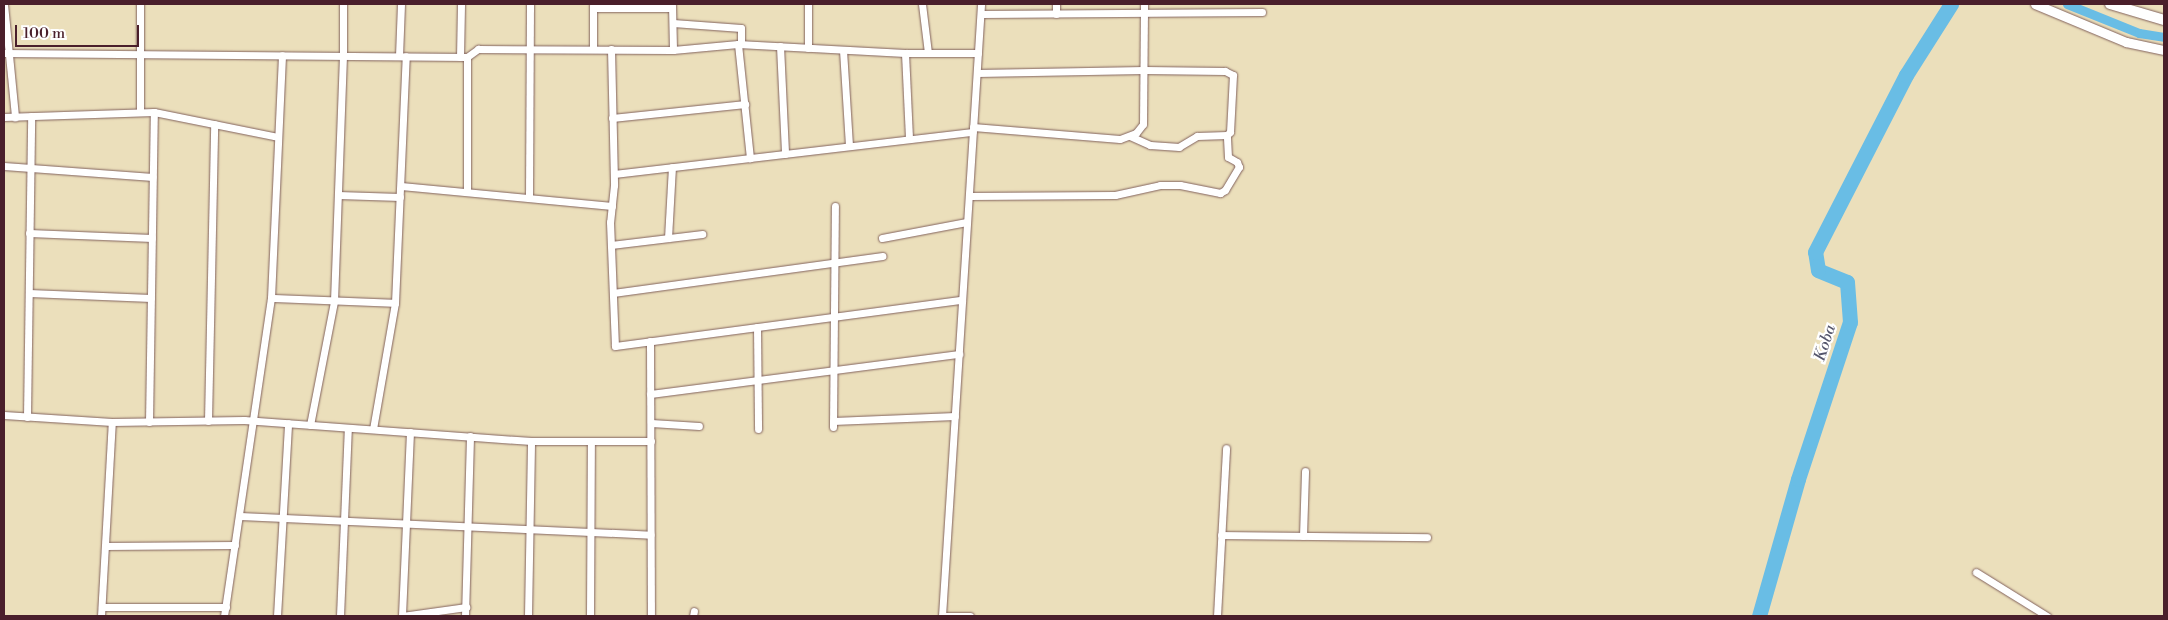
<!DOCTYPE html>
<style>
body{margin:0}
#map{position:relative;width:2168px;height:620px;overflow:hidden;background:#ebdfbb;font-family:"Libre Bodoni",serif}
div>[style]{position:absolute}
.canal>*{height:9px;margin:-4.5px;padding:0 4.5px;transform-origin:4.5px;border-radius:4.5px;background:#69bde5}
.river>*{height:15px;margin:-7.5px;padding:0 7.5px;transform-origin:7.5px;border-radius:7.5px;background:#69bde5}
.roads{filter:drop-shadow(0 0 1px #82625d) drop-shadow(0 0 1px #82625d)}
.minor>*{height:7px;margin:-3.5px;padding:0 3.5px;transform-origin:3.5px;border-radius:3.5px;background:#fff}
.tertiary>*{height:9px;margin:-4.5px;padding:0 4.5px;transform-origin:4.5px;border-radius:4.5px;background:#fff}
.secondary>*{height:10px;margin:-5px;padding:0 5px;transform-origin:5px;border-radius:5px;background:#fff}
span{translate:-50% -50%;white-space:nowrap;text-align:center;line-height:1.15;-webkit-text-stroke:4.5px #fff;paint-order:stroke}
.water-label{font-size:16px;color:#55566c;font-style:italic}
.frame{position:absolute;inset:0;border:5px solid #4a1f2b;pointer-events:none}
.scale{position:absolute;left:15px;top:25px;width:124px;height:22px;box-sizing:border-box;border:2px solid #4a1f2b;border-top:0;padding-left:6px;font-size:15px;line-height:18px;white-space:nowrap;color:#4a1f2b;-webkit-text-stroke:4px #fff;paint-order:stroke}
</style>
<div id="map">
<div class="canal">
<div style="left:2067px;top:4px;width:78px;rotate:21.9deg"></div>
<div style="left:2139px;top:33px;width:25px;rotate:9deg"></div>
</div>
<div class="river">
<div style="left:1759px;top:616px;width:142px;rotate:-74.1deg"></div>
<div style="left:1798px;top:479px;width:165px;rotate:-71.7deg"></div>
<div style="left:1850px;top:322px;width:40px;rotate:-94.3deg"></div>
<div style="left:1847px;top:282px;width:31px;rotate:-158deg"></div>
<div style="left:1818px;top:270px;width:18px;rotate:-99deg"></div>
<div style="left:1815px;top:252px;width:199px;rotate:-62.8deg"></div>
<div style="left:1906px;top:75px;width:84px;rotate:-57.6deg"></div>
</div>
<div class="roads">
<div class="minor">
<div style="left:4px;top:4px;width:114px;rotate:84.4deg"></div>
<div style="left:140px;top:4px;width:108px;rotate:90deg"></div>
<div style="left:808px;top:4px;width:44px;rotate:90deg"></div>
<div style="left:922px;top:4px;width:49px;rotate:83deg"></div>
<div style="left:672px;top:5px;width:45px;rotate:88.7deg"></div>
<div style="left:593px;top:8px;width:79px"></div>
<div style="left:981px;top:14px;width:281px;rotate:-0.4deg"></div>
<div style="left:1056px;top:14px;width:10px;rotate:-90deg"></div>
<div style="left:673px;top:23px;width:68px;rotate:4.2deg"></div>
<div style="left:741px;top:28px;width:16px;rotate:90deg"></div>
<div style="left:738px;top:44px;width:115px;rotate:84deg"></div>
<div style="left:780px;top:46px;width:108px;rotate:87.3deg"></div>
<div style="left:593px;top:49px;width:44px;rotate:-90deg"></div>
<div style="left:611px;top:49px;width:136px;rotate:88.7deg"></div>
<div style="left:614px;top:185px;width:37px;rotate:96deg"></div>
<div style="left:610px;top:222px;width:124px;rotate:87.7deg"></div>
<div style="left:615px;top:346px;width:350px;rotate:-7.6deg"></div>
<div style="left:843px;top:50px;width:96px;rotate:86.4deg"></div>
<div style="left:4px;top:53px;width:463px;rotate:0.5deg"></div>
<div style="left:467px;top:57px;width:14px;rotate:-36deg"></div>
<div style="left:478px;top:49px;width:195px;rotate:0.3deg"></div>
<div style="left:673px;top:50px;width:65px;rotate:-5.3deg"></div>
<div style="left:738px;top:44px;width:167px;rotate:3.1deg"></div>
<div style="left:905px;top:53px;width:73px"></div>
<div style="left:905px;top:53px;width:86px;rotate:87.3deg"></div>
<div style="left:399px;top:56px;width:52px;rotate:-87.8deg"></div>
<div style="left:460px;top:57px;width:53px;rotate:-88.9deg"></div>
<div style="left:467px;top:57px;width:135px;rotate:90deg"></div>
<div style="left:977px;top:73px;width:167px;rotate:-1deg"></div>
<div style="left:1144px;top:70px;width:81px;rotate:0.7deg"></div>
<div style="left:1225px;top:71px;width:9px;rotate:27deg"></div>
<div style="left:1233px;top:75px;width:57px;rotate:93deg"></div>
<div style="left:1230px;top:132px;width:4px;rotate:135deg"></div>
<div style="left:1227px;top:135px;width:30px;rotate:178deg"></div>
<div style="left:1197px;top:136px;width:21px;rotate:149deg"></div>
<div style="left:1179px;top:147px;width:29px;rotate:-176deg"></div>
<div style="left:1150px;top:145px;width:22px;rotate:-156deg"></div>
<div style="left:4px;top:117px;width:150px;rotate:-1.9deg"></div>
<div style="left:154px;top:112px;width:126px;rotate:11.4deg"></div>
<div style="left:612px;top:118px;width:134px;rotate:-6deg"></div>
<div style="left:973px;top:127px;width:147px;rotate:4.7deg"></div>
<div style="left:1120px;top:139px;width:17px;rotate:-21deg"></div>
<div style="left:1136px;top:133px;width:11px;rotate:-52deg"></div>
<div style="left:1143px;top:124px;width:120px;rotate:-89.5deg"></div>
<div style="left:4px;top:166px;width:149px;rotate:4.2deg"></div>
<div style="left:614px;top:174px;width:361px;rotate:-6.7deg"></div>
<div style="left:401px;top:186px;width:212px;rotate:5.4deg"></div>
<div style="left:338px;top:195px;width:62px;rotate:1.8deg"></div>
<div style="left:969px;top:196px;width:146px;rotate:-0.4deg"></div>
<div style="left:1115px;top:195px;width:46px;rotate:-12.5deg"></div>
<div style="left:1160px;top:185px;width:20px"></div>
<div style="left:1180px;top:185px;width:41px;rotate:11.3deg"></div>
<div style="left:1220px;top:193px;width:6px;rotate:-31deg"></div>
<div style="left:1225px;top:190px;width:27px;rotate:-59deg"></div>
<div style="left:1239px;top:167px;width:5px;rotate:-112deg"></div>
<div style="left:1237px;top:162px;width:10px;rotate:-151deg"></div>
<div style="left:1228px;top:157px;width:22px;rotate:-93deg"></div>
<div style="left:529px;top:198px;width:194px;rotate:-89.7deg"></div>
<div style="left:29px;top:233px;width:123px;rotate:2.3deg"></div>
<div style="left:668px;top:238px;width:71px;rotate:-86.8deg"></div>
<div style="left:882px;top:238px;width:86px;rotate:-10.7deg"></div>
<div style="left:611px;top:245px;width:92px;rotate:-6.9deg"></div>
<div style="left:29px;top:293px;width:122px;rotate:2.3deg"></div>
<div style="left:613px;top:293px;width:272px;rotate:-7.8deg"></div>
<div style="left:271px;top:298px;width:124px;rotate:2.3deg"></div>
<div style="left:757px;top:327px;width:102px;rotate:89.4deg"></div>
<div style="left:650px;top:341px;width:275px;rotate:89.8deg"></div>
<div style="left:650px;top:394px;width:312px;rotate:-7.4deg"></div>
<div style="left:4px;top:415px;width:108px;rotate:3.7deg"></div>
<div style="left:112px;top:422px;width:132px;rotate:-0.9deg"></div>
<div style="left:244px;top:420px;width:288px;rotate:4.2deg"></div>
<div style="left:531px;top:441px;width:120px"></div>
<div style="left:27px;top:417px;width:301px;rotate:-89.2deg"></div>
<div style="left:208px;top:421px;width:297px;rotate:-88.8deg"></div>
<div style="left:833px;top:421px;width:122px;rotate:-2.3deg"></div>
<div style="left:149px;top:422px;width:310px;rotate:-89.1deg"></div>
<div style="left:651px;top:423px;width:48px;rotate:3.6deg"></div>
<div style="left:310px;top:425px;width:126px;rotate:-79deg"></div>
<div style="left:334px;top:301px;width:245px;rotate:-87.9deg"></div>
<div style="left:343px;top:56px;width:52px;rotate:-90deg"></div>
<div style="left:833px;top:427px;width:221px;rotate:-89.5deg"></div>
<div style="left:373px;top:429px;width:128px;rotate:-80.1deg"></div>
<div style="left:395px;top:303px;width:247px;rotate:-87.5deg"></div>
<div style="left:410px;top:432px;width:184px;rotate:92.5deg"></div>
<div style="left:402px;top:616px;width:65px;rotate:-8deg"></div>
<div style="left:240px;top:516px;width:411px;rotate:2.6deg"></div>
<div style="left:1221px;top:535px;width:206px;rotate:0.6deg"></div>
<div style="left:1303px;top:536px;width:65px;rotate:-88.2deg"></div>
<div style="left:105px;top:546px;width:130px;rotate:-0.4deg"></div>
<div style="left:1976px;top:572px;width:84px;rotate:31.8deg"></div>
<div style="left:102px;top:607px;width:124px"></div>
<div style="left:101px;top:616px;width:194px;rotate:-86.8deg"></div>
<div style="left:224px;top:616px;width:321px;rotate:-81.6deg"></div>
<div style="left:271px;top:298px;width:243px;rotate:-87.4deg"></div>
<div style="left:277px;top:616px;width:193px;rotate:-86.7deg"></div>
<div style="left:340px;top:616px;width:188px;rotate:-87.6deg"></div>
<div style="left:465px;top:616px;width:180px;rotate:-88.4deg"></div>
<div style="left:528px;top:616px;width:175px;rotate:-89deg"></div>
<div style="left:590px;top:616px;width:175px;rotate:-89.7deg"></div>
<div style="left:693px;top:616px;width:5px;rotate:-79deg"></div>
<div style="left:942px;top:616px;width:613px;rotate:-86.35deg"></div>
<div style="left:942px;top:616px;width:28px"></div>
<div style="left:1217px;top:616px;width:168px;rotate:-86.9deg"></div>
</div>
<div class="tertiary">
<div style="left:2035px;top:4px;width:99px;rotate:22.7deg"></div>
<div style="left:2126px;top:42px;width:39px;rotate:12deg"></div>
</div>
<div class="secondary">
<div style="left:2110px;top:4px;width:56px;rotate:16.5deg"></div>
</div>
</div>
<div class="water-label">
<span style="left:1825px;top:343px;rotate:-72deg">Koba</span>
</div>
<div class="frame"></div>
<div class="scale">100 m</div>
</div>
